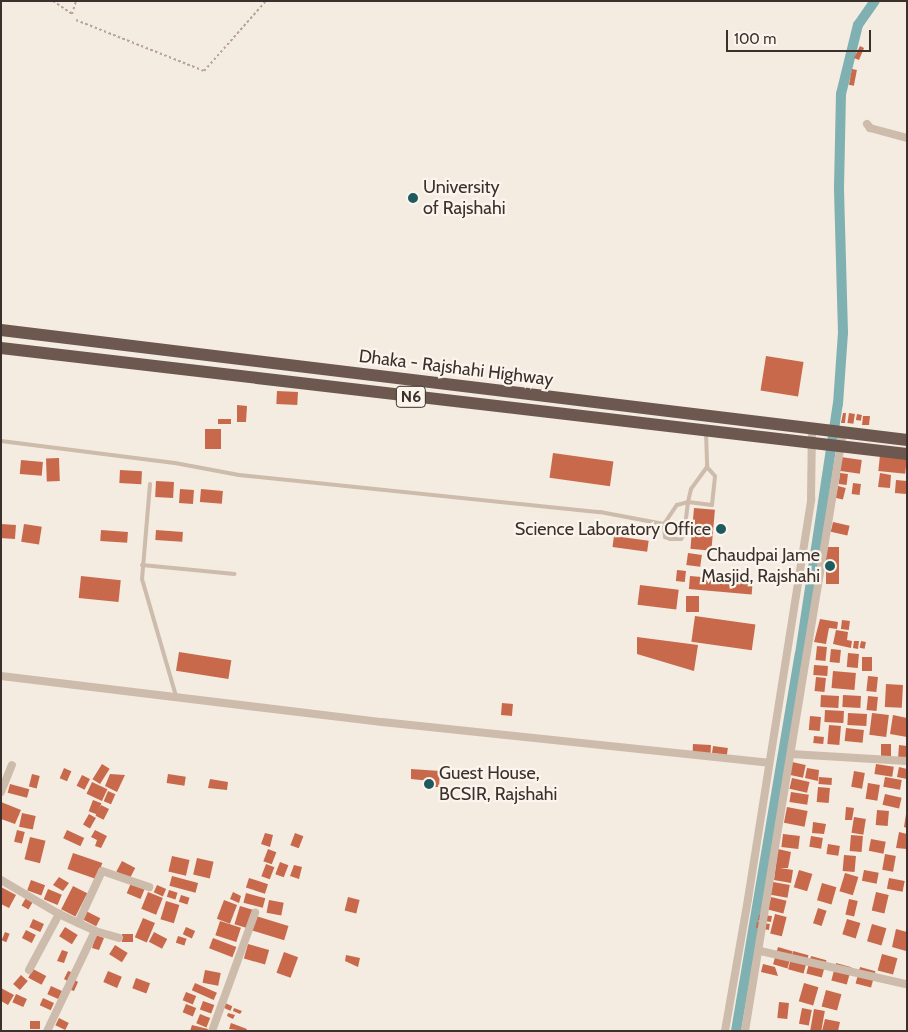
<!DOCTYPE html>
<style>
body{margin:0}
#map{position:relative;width:908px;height:1032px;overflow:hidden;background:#f4ebe1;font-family:Cabin,sans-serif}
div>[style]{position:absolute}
.canal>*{height:10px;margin:-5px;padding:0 5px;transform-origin:5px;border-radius:5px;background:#7fb0b2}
.building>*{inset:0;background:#c8694b;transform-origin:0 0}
.path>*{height:2px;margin-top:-1px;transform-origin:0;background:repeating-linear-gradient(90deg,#b9a596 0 2.5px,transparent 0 5px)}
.service>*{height:4px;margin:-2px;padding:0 2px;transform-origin:2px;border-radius:2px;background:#cdbbac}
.minor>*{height:8px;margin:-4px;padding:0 4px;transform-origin:4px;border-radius:4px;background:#cdbbac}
.trunk>*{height:12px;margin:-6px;padding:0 6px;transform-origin:6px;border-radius:6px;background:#6c584f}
.dots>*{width:14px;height:14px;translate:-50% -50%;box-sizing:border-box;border:2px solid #fbf5ee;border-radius:50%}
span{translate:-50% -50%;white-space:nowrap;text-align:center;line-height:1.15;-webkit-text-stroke:4.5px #fbf5ee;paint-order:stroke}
.shield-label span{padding:1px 4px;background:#fbf5ee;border:1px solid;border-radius:4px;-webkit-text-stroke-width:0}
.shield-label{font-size:16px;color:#3b302b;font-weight:700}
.poi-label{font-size:18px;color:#3b302b}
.left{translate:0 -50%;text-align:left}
.right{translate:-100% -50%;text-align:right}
.street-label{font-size:18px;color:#3b302b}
.frame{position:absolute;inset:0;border:2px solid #3b302b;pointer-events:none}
.scale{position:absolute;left:726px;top:30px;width:145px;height:22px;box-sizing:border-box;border:2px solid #3b302b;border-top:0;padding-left:6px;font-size:15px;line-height:18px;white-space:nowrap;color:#3b302b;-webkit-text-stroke:4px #fbf5ee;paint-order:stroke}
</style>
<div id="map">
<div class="canal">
<div style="left:736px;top:1031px;width:382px;rotate:-80.4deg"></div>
<div style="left:800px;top:654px;width:253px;rotate:-81.4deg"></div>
<div style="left:838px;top:404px;width:71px;rotate:-86deg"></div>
<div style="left:843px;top:333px;width:145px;rotate:-91.6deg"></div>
<div style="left:839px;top:188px;width:94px;rotate:-88.8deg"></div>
<div style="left:841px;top:94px;width:71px;rotate:-76.2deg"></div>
<div style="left:858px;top:25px;width:29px;rotate:-55deg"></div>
</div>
<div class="building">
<div style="clip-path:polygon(860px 46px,864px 48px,859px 60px,854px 58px)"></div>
<div style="left:852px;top:69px;width:5px;height:16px;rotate:11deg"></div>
<div style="left:766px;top:356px;width:38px;height:35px;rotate:9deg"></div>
<div style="left:277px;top:391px;width:21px;height:13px;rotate:3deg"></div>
<div style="clip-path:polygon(237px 405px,247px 406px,246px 422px,237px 422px)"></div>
<div style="clip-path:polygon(843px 413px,846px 413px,845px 423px,841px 423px)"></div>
<div style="left:849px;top:413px;width:6px;height:10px;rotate:9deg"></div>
<div style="left:857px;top:414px;width:5px;height:6px;rotate:11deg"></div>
<div style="clip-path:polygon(863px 416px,870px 416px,869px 425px,862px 425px)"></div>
<div style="left:218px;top:419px;width:13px;height:5px"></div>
<div style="left:205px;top:429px;width:16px;height:20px"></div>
<div style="left:553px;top:453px;width:61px;height:25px;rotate:8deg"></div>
<div style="left:880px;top:455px;width:27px;height:16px;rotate:6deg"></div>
<div style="left:841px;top:457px;width:21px;height:14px;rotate:8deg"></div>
<div style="left:59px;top:458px;width:23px;height:13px;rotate:88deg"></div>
<div style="left:21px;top:460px;width:22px;height:14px;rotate:5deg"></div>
<div style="left:120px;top:470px;width:22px;height:13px;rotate:3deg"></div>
<div style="left:840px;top:473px;width:8px;height:11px;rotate:7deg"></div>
<div style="clip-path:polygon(880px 473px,891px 475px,890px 488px,878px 487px)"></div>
<div style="left:896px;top:480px;width:11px;height:13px;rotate:5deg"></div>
<div style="left:156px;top:481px;width:18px;height:16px;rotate:3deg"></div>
<div style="left:853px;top:483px;width:8px;height:11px;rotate:7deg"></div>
<div style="left:838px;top:486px;width:8px;height:12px;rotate:14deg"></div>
<div style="left:180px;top:489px;width:14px;height:14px;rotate:4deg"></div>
<div style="left:201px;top:489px;width:22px;height:13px;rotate:5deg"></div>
<div style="left:694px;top:508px;width:21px;height:41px;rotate:5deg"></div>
<div style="left:833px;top:522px;width:17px;height:10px;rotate:13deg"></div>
<div style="left:1px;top:524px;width:15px;height:14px;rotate:4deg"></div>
<div style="left:24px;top:524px;width:18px;height:18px;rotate:9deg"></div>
<div style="clip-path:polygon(717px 526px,726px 526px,725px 534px,716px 533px)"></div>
<div style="left:101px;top:530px;width:27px;height:11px;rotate:4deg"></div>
<div style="left:156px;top:530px;width:27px;height:10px;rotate:4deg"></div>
<div style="left:614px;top:536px;width:35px;height:11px;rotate:8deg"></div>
<div style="left:826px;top:547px;width:13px;height:37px"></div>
<div style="left:688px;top:553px;width:14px;height:12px;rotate:8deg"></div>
<div style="left:677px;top:570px;width:9px;height:11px;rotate:6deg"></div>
<div style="left:81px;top:576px;width:40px;height:22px;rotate:6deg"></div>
<div style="left:690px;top:576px;width:63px;height:13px;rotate:5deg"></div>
<div style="left:640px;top:585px;width:39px;height:20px;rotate:7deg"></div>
<div style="left:686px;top:596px;width:13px;height:16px"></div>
<div style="left:695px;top:616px;width:61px;height:26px;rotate:8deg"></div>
<div style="clip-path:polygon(820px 619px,838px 622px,837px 629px,829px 628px,826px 644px,814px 642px)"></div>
<div style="left:842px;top:620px;width:8px;height:9px;rotate:7deg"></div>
<div style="clip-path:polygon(836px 630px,848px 632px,847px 640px,852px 641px,851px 648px,833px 644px)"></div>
<div style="clip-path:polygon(637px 637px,698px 645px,694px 671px,637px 654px)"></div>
<div style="clip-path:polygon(854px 641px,859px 641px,858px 649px,853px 648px)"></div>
<div style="left:861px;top:641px;width:5px;height:7px;rotate:11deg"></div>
<div style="left:817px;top:646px;width:10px;height:14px;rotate:6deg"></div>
<div style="left:831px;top:649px;width:10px;height:13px;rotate:6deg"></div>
<div style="left:179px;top:652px;width:53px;height:19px;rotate:9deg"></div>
<div style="left:848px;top:653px;width:11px;height:14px;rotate:5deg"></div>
<div style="left:862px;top:657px;width:10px;height:14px"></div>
<div style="left:814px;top:665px;width:14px;height:10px;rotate:4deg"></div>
<div style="left:833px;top:671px;width:23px;height:17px;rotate:5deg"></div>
<div style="left:868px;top:676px;width:10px;height:15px;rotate:6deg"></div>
<div style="left:816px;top:677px;width:10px;height:14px;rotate:6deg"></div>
<div style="left:886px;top:684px;width:17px;height:23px;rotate:3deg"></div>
<div style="left:821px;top:695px;width:18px;height:12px;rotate:3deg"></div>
<div style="left:843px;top:695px;width:18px;height:12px;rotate:3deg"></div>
<div style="left:868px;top:696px;width:10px;height:14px;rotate:6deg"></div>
<div style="left:502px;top:703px;width:11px;height:12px;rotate:5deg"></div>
<div style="left:825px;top:710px;width:19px;height:12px;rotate:3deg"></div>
<div style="left:848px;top:713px;width:19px;height:12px;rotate:3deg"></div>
<div style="left:872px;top:713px;width:17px;height:22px;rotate:7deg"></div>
<div style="clip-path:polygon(893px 715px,907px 718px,907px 737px,890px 734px)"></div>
<div style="left:810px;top:716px;width:11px;height:14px;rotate:5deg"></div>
<div style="left:829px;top:725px;width:12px;height:19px;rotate:5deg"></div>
<div style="left:846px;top:728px;width:18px;height:13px;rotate:6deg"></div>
<div style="left:814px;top:736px;width:10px;height:7px;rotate:6deg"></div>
<div style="left:693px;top:744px;width:18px;height:9px;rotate:3deg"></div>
<div style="left:881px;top:744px;width:10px;height:14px"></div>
<div style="clip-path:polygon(899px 745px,907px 746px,907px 760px,898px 759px)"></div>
<div style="left:713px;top:746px;width:15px;height:7px;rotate:8deg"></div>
<div style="left:792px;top:762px;width:14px;height:13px;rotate:12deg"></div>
<div style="left:102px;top:764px;width:9px;height:18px;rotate:32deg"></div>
<div style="left:876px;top:764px;width:18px;height:10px;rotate:9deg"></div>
<div style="clip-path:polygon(899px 767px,907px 769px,907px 779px,897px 777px)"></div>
<div style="left:64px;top:768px;width:8px;height:11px;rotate:23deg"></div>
<div style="clip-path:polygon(807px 768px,819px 770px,818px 781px,805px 778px)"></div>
<div style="clip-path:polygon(411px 769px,440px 771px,439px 787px,431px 787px,431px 781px,411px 779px)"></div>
<div style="left:854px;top:771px;width:11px;height:16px;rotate:10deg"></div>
<div style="left:32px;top:774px;width:8px;height:13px;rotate:14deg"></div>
<div style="clip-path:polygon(110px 774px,125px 775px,117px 792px,105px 786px)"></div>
<div style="left:168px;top:774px;width:18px;height:9px;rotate:9deg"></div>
<div style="left:82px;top:775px;width:9px;height:12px;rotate:27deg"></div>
<div style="left:819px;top:777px;width:13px;height:7px;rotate:4deg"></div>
<div style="left:885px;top:777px;width:17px;height:10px;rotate:10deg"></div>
<div style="left:792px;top:778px;width:18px;height:11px;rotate:13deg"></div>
<div style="clip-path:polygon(210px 779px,228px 782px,227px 790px,208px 788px)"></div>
<div style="left:92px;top:782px;width:17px;height:13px;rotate:25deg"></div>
<div style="left:868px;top:783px;width:12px;height:16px;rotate:9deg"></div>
<div style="left:10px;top:784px;width:20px;height:9px;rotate:15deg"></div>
<div style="left:818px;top:787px;width:12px;height:15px;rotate:5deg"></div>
<div style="left:108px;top:791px;width:8px;height:11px;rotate:23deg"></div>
<div style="left:791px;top:792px;width:18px;height:10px;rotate:9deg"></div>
<div style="left:885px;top:794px;width:17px;height:11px;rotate:13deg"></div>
<div style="left:93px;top:800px;width:9px;height:12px;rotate:21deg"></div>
<div style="clip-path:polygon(1px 802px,21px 810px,15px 824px,1px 819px)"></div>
<div style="left:101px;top:805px;width:9px;height:12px;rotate:27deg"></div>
<div style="left:787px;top:807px;width:21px;height:16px;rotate:11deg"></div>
<div style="clip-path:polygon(846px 807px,854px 808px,852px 820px,845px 820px)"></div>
<div style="left:877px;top:810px;width:12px;height:15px;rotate:5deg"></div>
<div style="left:22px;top:813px;width:14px;height:14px;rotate:12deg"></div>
<div style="left:89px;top:814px;width:8px;height:12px;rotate:30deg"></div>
<div style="clip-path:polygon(906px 814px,907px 815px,907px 828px,904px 827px)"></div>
<div style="left:854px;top:817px;width:12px;height:16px;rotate:9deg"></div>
<div style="clip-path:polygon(813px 822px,826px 824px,824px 834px,812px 833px)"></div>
<div style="left:17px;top:830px;width:8px;height:12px;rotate:14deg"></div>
<div style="left:67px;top:830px;width:19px;height:9px;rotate:25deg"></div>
<div style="clip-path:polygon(95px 830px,107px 836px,101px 848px,95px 846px,97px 840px,91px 837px)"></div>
<div style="clip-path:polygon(899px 832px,907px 834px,907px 849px,896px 848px)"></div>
<div style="clip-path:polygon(265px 833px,273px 835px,270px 847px,261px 844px)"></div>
<div style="left:295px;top:833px;width:9px;height:13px;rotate:21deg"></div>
<div style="left:783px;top:834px;width:17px;height:13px;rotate:7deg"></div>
<div style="left:851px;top:835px;width:12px;height:16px;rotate:5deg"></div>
<div style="left:811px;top:836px;width:12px;height:11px;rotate:9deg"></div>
<div style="left:30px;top:837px;width:16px;height:23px;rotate:14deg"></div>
<div style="left:871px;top:839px;width:15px;height:12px;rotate:11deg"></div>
<div style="left:828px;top:844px;width:12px;height:10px;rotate:9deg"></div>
<div style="left:268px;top:849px;width:9px;height:13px;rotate:21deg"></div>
<div style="clip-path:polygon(778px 849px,791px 852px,788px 868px,780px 868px,793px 870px,791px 883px,774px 880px)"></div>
<div style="left:73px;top:853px;width:31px;height:17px;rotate:19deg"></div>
<div style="left:885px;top:854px;width:11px;height:16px;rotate:10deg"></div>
<div style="left:844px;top:855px;width:12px;height:16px;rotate:5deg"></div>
<div style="left:172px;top:856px;width:18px;height:16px;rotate:13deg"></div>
<div style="left:197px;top:858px;width:17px;height:17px;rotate:13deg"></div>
<div style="left:122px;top:861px;width:15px;height:12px;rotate:28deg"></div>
<div style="left:280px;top:862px;width:9px;height:13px;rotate:21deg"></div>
<div style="left:266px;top:864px;width:9px;height:13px;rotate:21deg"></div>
<div style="clip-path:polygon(294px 865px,302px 867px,299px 879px,290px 876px)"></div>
<div style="left:799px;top:870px;width:14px;height:18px;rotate:17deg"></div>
<div style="left:864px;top:870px;width:15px;height:11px;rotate:11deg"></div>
<div style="left:845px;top:873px;width:14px;height:19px;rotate:17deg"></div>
<div style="left:172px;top:876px;width:27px;height:10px;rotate:15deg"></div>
<div style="clip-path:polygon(59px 877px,69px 883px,63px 891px,53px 885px)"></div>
<div style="left:249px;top:878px;width:20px;height:10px;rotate:18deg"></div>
<div style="left:889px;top:878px;width:16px;height:11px;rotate:11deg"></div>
<div style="left:31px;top:880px;width:15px;height:11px;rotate:20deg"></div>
<div style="left:773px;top:882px;width:17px;height:13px;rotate:10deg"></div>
<div style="left:131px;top:883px;width:15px;height:11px;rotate:23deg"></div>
<div style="left:822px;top:883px;width:15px;height:18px;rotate:16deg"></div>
<div style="left:157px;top:885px;width:10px;height:8px;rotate:24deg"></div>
<div style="left:73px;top:886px;width:16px;height:26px;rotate:27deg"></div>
<div style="clip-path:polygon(1px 887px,16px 895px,9px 908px,1px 904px)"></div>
<div style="left:48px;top:889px;width:15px;height:11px;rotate:23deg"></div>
<div style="left:169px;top:890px;width:9px;height:7px;rotate:18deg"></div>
<div style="left:148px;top:892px;width:16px;height:18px;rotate:22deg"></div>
<div style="clip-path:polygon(233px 892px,241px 896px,239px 903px,230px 899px)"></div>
<div style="left:876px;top:892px;width:13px;height:19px;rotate:13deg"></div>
<div style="left:246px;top:893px;width:20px;height:10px;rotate:15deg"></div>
<div style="left:181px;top:895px;width:9px;height:7px;rotate:18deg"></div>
<div style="left:27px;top:896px;width:8px;height:11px;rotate:30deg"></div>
<div style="left:348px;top:897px;width:12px;height:14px;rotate:14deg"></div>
<div style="left:771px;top:897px;width:16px;height:13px;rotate:14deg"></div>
<div style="left:849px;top:899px;width:9px;height:16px;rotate:13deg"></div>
<div style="left:224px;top:900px;width:14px;height:20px;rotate:21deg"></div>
<div style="left:269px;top:900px;width:15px;height:13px;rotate:11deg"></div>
<div style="left:166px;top:901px;width:14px;height:19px;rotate:17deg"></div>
<div style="left:240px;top:906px;width:14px;height:19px;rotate:17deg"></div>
<div style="left:818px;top:908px;width:9px;height:16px;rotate:18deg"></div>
<div style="left:86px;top:911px;width:16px;height:9px;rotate:27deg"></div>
<div style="left:775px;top:914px;width:12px;height:20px;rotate:14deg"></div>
<div style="clip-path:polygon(759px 915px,772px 916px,771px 922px,758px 920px)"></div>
<div style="left:256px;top:916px;width:34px;height:15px;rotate:17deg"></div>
<div style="left:143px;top:918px;width:13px;height:21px;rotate:23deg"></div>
<div style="left:33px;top:919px;width:12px;height:9px;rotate:24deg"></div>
<div style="left:847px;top:919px;width:14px;height:16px;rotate:17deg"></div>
<div style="left:220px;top:921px;width:22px;height:15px;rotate:18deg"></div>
<div style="left:757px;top:922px;width:13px;height:6px;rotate:9deg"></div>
<div style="left:872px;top:924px;width:15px;height:18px;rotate:16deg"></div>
<div style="left:65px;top:927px;width:15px;height:11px;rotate:32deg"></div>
<div style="left:186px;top:927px;width:10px;height:8px;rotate:24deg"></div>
<div style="clip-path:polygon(896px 929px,907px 932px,906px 951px,892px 947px)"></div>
<div style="left:26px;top:930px;width:11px;height:9px;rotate:27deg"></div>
<div style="left:5px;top:932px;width:5px;height:9px;rotate:22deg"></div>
<div style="left:154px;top:932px;width:15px;height:11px;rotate:28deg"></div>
<div style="left:122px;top:934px;width:11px;height:8px"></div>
<div style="clip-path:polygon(96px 935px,104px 938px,99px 950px,92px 948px)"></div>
<div style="left:178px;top:936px;width:9px;height:7px;rotate:18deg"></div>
<div style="left:213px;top:938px;width:25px;height:11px;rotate:21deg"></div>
<div style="left:248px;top:944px;width:22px;height:15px;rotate:16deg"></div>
<div style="left:115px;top:945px;width:15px;height:11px;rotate:32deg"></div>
<div style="left:778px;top:947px;width:15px;height:18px;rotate:16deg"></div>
<div style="clip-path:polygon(62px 950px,68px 952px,64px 963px,57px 961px)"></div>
<div style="left:793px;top:951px;width:16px;height:19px;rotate:15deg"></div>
<div style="left:284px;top:952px;width:15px;height:22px;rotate:20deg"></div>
<div style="left:882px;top:954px;width:16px;height:17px;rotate:15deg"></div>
<div style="clip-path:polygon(346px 955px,360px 958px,358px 967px,345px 961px)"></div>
<div style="left:811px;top:956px;width:16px;height:18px;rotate:15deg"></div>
<div style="left:836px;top:963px;width:16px;height:18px;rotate:15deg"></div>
<div style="clip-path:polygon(763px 964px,775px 967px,778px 976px,761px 972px)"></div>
<div style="left:860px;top:967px;width:16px;height:17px;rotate:15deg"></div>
<div style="left:33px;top:969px;width:15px;height:10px;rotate:28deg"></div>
<div style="left:205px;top:970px;width:16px;height:13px;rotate:11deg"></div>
<div style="clip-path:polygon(68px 971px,74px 973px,69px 982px,64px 979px)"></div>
<div style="left:108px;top:971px;width:15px;height:12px;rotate:23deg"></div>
<div style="left:21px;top:975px;width:9px;height:12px;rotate:41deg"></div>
<div style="left:136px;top:978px;width:15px;height:11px;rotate:20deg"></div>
<div style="clip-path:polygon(75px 980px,78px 982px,74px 991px,71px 990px)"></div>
<div style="left:195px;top:983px;width:24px;height:8px;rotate:24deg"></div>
<div style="left:804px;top:983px;width:15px;height:19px;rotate:16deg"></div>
<div style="left:51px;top:986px;width:12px;height:9px;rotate:24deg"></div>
<div style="clip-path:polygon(1px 988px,14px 995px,8px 1005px,1px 1001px)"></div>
<div style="left:826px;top:990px;width:16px;height:17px;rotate:15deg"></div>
<div style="left:186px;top:992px;width:11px;height:9px;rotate:22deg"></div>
<div style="left:16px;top:994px;width:12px;height:9px;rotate:24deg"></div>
<div style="left:43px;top:998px;width:12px;height:8px;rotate:24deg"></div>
<div style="left:203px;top:1001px;width:12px;height:9px;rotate:20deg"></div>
<div style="left:779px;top:1002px;width:10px;height:16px;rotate:6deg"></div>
<div style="left:225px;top:1003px;width:8px;height:5px;rotate:23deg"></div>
<div style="left:186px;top:1004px;width:11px;height:9px;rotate:22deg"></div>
<div style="clip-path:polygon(234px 1008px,242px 1011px,240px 1014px,233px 1011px)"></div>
<div style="left:802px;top:1008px;width:10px;height:16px;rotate:11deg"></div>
<div style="left:814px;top:1009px;width:11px;height:22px;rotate:10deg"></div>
<div style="clip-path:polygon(228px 1013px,235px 1015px,233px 1019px,227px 1016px)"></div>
<div style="left:200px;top:1014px;width:11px;height:10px;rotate:22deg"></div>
<div style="left:59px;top:1018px;width:11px;height:8px;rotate:27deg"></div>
<div style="clip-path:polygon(825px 1019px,840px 1022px,838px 1031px,822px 1031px)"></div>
<div style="left:30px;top:1021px;width:10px;height:8px"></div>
<div style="clip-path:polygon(231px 1023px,247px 1029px,246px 1031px,229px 1029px)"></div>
<div style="clip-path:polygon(192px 1025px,208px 1029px,207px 1031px,190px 1031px)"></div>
</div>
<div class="path">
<div style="left:53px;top:1px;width:23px;rotate:34deg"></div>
<div style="left:72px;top:14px;width:14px;rotate:-73deg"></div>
<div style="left:76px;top:20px;width:138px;rotate:21.7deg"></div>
<div style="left:204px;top:71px;width:94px;rotate:-48.5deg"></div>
</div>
<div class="service">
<div style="left:706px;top:433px;width:34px;rotate:88deg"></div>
<div style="left:707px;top:467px;width:27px;rotate:126deg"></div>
<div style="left:691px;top:489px;width:13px;rotate:103deg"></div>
<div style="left:688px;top:502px;width:33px;rotate:97deg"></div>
<div style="left:684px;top:535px;width:5px;rotate:127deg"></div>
<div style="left:681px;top:539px;width:11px;rotate:180deg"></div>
<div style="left:670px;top:539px;width:5px;rotate:-158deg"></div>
<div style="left:665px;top:537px;width:13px;rotate:-94deg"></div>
<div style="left:664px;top:524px;width:23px;rotate:-56deg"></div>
<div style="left:677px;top:505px;width:11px;rotate:-15deg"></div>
<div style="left:688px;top:502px;width:24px;rotate:7deg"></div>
<div style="left:712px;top:505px;width:29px;rotate:-84deg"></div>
<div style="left:715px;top:476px;width:12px;rotate:-132deg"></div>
<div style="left:1px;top:441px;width:175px;rotate:7.2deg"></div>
<div style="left:175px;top:463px;width:65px;rotate:10.6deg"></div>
<div style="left:239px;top:475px;width:363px;rotate:5.9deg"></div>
<div style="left:600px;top:512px;width:65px;rotate:10.6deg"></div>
<div style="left:150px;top:484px;width:95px;rotate:94.8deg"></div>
<div style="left:142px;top:579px;width:122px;rotate:73.8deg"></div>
<div style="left:142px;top:565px;width:93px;rotate:5.5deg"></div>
</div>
<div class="minor">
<div style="left:867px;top:124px;width:5px;rotate:53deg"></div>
<div style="left:870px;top:128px;width:38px;rotate:15deg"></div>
<div style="left:1px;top:676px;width:384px;rotate:6.9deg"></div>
<div style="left:382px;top:722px;width:389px;rotate:6deg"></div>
<div style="left:791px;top:754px;width:116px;rotate:3.5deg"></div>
<div style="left:1px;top:792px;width:29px;rotate:-68deg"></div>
<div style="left:1px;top:880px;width:67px;rotate:30.4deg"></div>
<div style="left:78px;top:923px;width:57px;rotate:-65.2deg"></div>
<div style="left:102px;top:871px;width:50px;rotate:18.8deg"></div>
<div style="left:95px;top:931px;width:25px;rotate:16deg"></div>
<div style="left:760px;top:951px;width:149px;rotate:12.8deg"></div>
<div style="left:29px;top:970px;width:64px;rotate:-61.8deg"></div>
<div style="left:59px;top:914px;width:40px;rotate:25deg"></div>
<div style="left:95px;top:931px;width:111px;rotate:115.6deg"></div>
<div style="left:212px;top:1031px;width:126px;rotate:-70deg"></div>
<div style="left:725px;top:1031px;width:134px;rotate:-80.1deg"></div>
<div style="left:748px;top:899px;width:405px;rotate:-81deg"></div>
<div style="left:811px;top:499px;width:71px;rotate:-89.2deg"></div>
<div style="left:745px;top:1031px;width:607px;rotate:-80.71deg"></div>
</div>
<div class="trunk">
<div style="left:1px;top:330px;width:913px;rotate:6.92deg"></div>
<div style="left:1px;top:348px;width:912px;rotate:6.67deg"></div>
</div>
<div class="dots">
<div style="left:413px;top:198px;background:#1f5a5e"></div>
<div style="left:721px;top:529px;background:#1f5a5e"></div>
<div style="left:830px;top:566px;background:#1f5a5e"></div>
<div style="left:429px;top:784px;background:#1f5a5e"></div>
</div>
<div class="shield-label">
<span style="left:411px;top:397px">N6</span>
</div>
<div class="poi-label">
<span class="left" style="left:423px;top:198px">University<br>of Rajshahi</span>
<span class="right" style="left:711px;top:529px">Science Laboratory Office</span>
<span class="right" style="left:820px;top:566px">Chaudpai Jame<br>Masjid, Rajshahi</span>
<span class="left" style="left:439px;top:784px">Guest House,<br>BCSIR, Rajshahi</span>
</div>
<div class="street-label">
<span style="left:456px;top:368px;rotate:7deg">Dhaka - Rajshahi Highway</span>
</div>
<div class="frame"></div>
<div class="scale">100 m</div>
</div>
